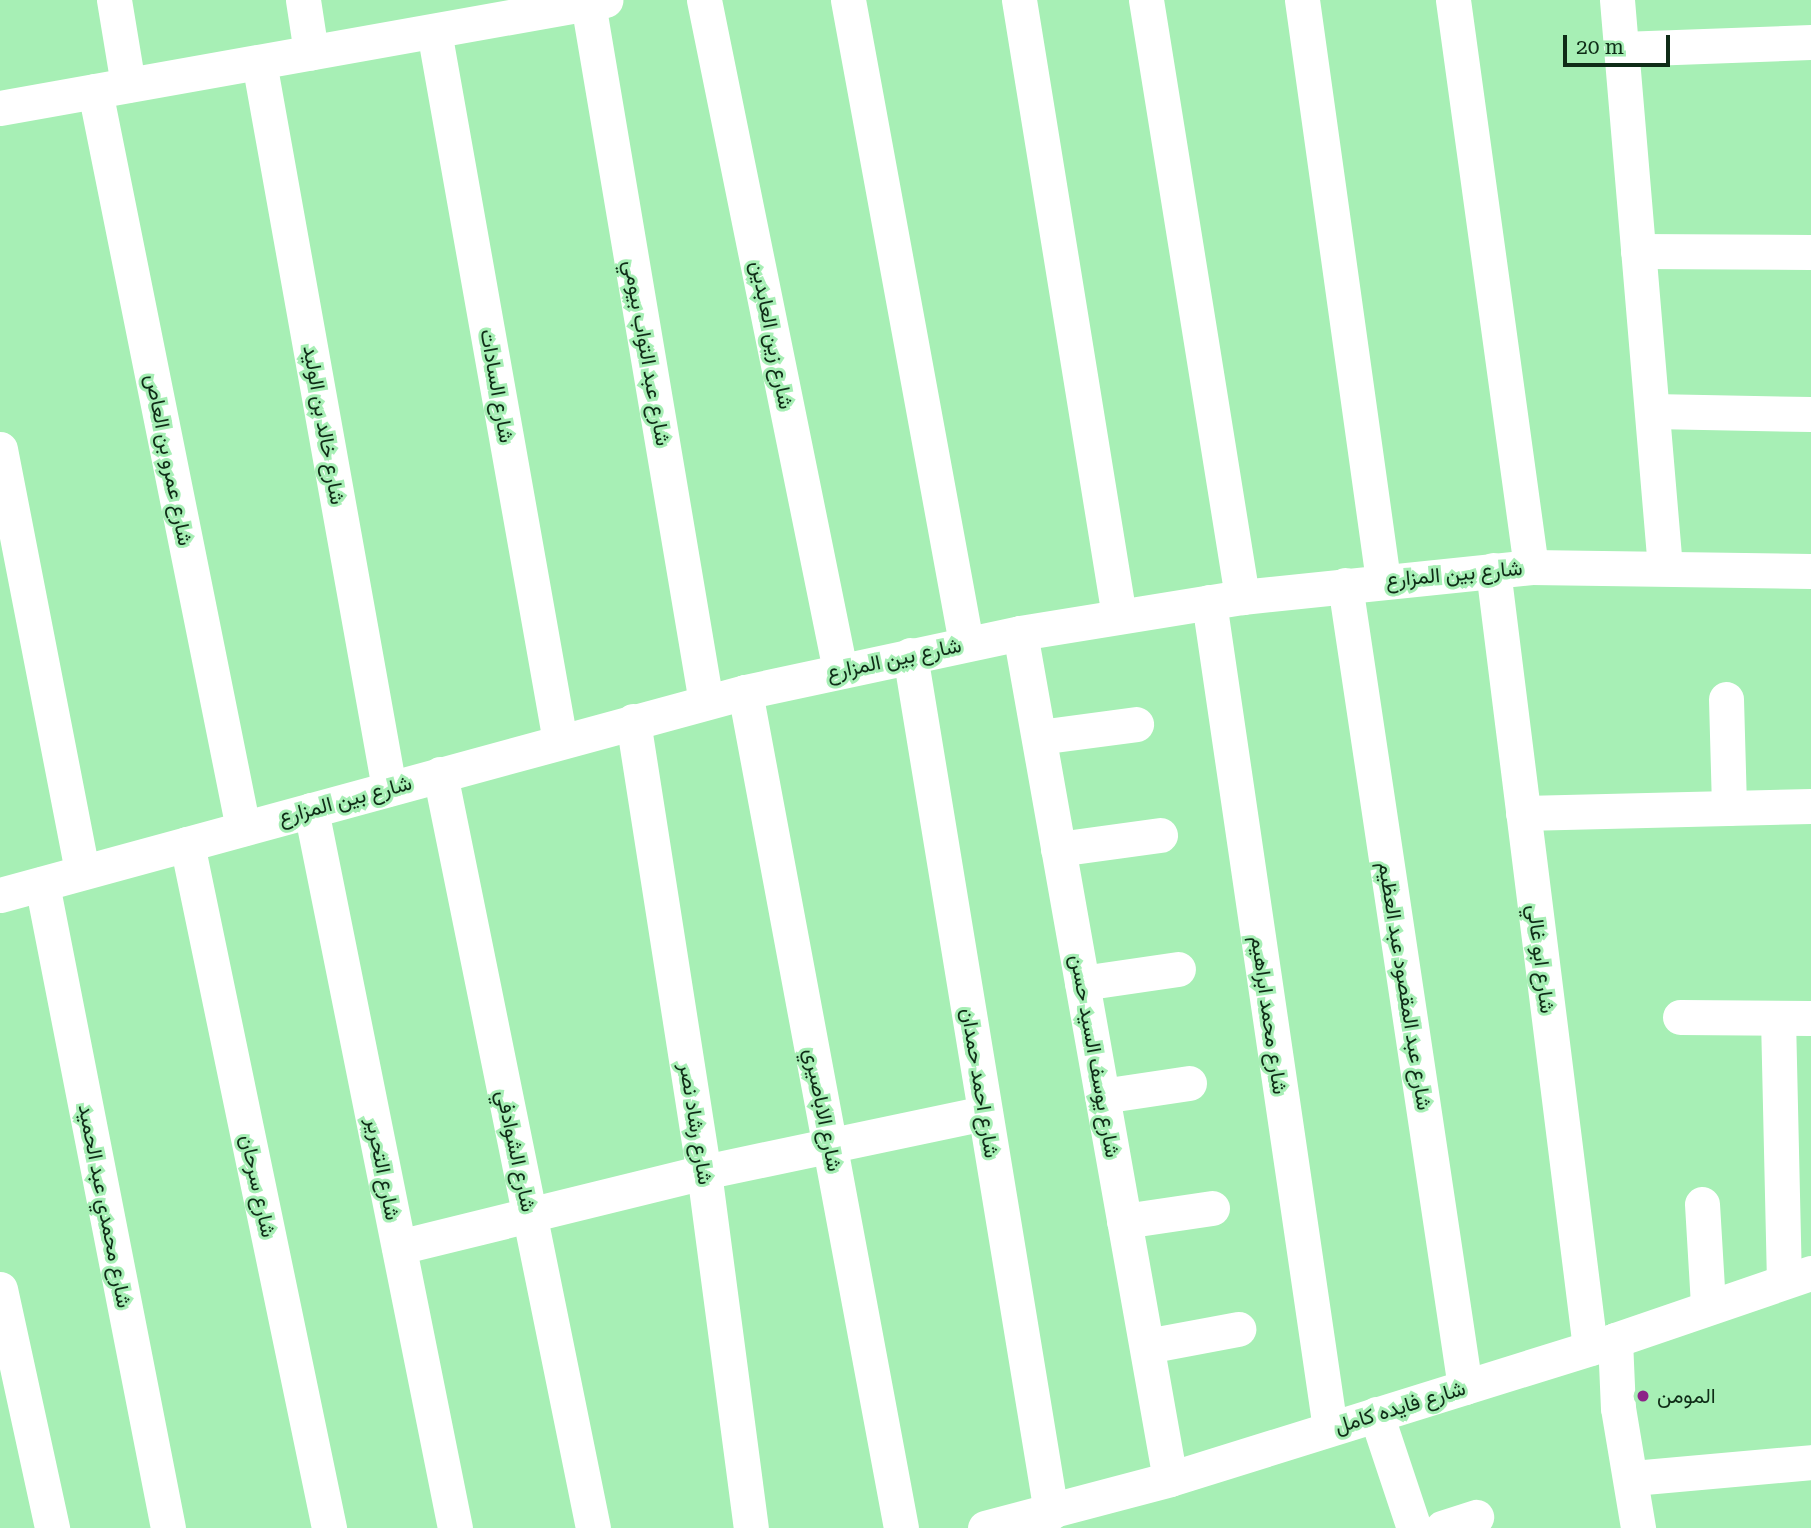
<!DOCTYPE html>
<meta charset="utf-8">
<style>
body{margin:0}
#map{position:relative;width:1811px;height:1528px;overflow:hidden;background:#a7efb5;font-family:"Roboto Serif",Vazirmatn,serif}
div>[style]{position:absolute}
.street>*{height:35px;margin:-17.5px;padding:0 17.5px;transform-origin:17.5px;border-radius:17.5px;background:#fff}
.dots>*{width:19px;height:19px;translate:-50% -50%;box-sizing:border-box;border:4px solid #a7efb5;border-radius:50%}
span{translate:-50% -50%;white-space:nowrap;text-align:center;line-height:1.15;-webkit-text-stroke:6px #a7efb5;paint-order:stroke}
.street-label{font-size:21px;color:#0f2c17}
.poi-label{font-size:21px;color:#0f2c17}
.left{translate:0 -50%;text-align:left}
.scale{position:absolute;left:1563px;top:35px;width:107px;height:32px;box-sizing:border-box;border:4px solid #0f2c17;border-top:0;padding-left:9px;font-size:21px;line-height:24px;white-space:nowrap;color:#0f2c17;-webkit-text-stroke:5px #a7efb5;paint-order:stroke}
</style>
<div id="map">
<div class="street">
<div style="left:114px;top:0;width:86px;rotate:80.6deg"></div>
<div style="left:303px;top:0;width:53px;rotate:81.3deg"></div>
<div style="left:704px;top:0;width:684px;rotate:78.53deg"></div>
<div style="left:848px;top:0;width:654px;rotate:79.6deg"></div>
<div style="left:1019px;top:0;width:624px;rotate:80.78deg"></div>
<div style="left:1146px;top:0;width:605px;rotate:80.86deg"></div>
<div style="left:1302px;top:0;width:586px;rotate:82.05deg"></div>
<div style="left:1453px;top:0;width:572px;rotate:82.17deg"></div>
<div style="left:1617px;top:0;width:570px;rotate:85.17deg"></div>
<div style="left:588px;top:3px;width:709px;rotate:80.42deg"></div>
<div style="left:434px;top:31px;width:721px;rotate:79.94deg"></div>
<div style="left:1621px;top:49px;width:190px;rotate:-2.1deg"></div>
<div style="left:259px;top:62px;width:738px;rotate:79.85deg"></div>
<div style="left:95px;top:91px;width:752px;rotate:78.65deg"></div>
<div style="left:0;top:108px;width:615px;rotate:-10.12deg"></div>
<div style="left:1638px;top:251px;width:173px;rotate:0.3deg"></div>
<div style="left:1652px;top:411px;width:159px;rotate:1.1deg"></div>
<div style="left:0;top:449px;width:431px;rotate:79deg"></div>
<div style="left:1493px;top:570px;width:784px;rotate:82.89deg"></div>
<div style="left:1345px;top:585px;width:811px;rotate:81.49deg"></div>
<div style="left:1209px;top:602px;width:835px;rotate:81.67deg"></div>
<div style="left:1020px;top:633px;width:859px;rotate:79.95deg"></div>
<div style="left:910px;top:655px;width:869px;rotate:80.66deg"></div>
<div style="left:745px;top:692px;width:850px;rotate:79.43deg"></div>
<div style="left:1726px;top:699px;width:109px;rotate:88.4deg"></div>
<div style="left:633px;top:721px;width:457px;rotate:81.1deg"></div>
<div style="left:704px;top:1172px;width:359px;rotate:82.5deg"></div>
<div style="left:1039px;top:737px;width:98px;rotate:-7.6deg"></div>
<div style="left:440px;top:774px;width:769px;rotate:78.53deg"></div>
<div style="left:311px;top:810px;width:732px;rotate:78.66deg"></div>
<div style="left:1523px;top:813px;width:288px;rotate:-1.4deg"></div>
<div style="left:187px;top:844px;width:699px;rotate:78.27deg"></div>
<div style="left:1058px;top:849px;width:103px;rotate:-7.8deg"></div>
<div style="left:42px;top:884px;width:656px;rotate:78.93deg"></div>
<div style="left:0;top:895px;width:772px;rotate:-15.24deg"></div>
<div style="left:745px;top:692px;width:281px;rotate:-12.1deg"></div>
<div style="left:1020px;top:633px;width:225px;rotate:-9.2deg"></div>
<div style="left:1242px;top:597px;width:291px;rotate:-5.9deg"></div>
<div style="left:1531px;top:567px;width:280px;rotate:0.8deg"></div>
<div style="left:1082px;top:983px;width:97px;rotate:-8.3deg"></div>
<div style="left:1680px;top:1017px;width:131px;rotate:0.4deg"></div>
<div style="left:1778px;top:1018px;width:263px;rotate:88.7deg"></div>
<div style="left:1102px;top:1096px;width:88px;rotate:-8.5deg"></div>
<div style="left:1702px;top:1204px;width:102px;rotate:86.6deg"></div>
<div style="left:1124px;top:1221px;width:89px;rotate:-8.4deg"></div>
<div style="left:399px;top:1247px;width:314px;rotate:-13.8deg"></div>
<div style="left:704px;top:1172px;width:287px;rotate:-11.9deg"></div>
<div style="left:0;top:1289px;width:245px;rotate:77.7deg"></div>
<div style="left:1615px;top:1340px;width:68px;rotate:87.5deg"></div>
<div style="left:1618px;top:1408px;width:122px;rotate:80.5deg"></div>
<div style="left:1147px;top:1346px;width:93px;rotate:-10.6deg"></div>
<div style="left:1376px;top:1414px;width:120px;rotate:71.6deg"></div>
<div style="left:1633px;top:1478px;width:179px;rotate:-5.1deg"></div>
<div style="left:985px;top:1528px;width:191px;rotate:-14.8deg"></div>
<div style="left:1170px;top:1479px;width:466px;rotate:-17.3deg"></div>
<div style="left:1615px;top:1340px;width:207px;rotate:-18.9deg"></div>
<div style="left:1442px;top:1528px;width:36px;rotate:-18deg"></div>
</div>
<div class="dots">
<div style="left:1643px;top:1396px;background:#8c2388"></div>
</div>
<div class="street-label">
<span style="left:772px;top:335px;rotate:79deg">شارع زين العابدين</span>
<span style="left:647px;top:353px;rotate:80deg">شارع عبد التواب بيومي</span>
<span style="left:497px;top:386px;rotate:80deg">شارع السادات</span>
<span style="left:324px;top:425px;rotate:80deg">شارع خالد بن الوليد</span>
<span style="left:169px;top:460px;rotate:79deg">شارع عمرو بن العاص</span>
<span style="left:1454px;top:574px;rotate:-5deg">شارع بين المزارع</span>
<span style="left:894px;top:659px;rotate:-12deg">شارع بين المزارع</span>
<span style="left:345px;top:800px;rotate:-15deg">شارع بين المزارع</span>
<span style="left:1541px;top:959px;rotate:83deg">شارع ابو غالي</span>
<span style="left:1405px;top:986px;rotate:81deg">شارع عبد المقصود عبد العظيم</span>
<span style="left:1269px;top:1015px;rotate:82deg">شارع محمد ابراهيم</span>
<span style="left:1095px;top:1056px;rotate:80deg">شارع يوسف السيد حسن</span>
<span style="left:980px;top:1083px;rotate:81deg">شارع احمد حمدان</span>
<span style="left:823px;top:1110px;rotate:79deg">شارع الاباصيري</span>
<span style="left:696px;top:1124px;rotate:81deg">شارع رشاد نصر</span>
<span style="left:516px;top:1151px;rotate:78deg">شارع الشوادفي</span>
<span style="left:383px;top:1169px;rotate:79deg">شارع التحرير</span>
<span style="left:258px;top:1186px;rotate:78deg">شارع سرحان</span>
<span style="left:105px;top:1206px;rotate:79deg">شارع محمدي عبد الحميد</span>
<span style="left:1400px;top:1407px;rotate:-17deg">شارع فايده كامل</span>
</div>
<div class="poi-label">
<span class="left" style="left:1657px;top:1396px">المومن</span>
</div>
<div class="scale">20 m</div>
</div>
